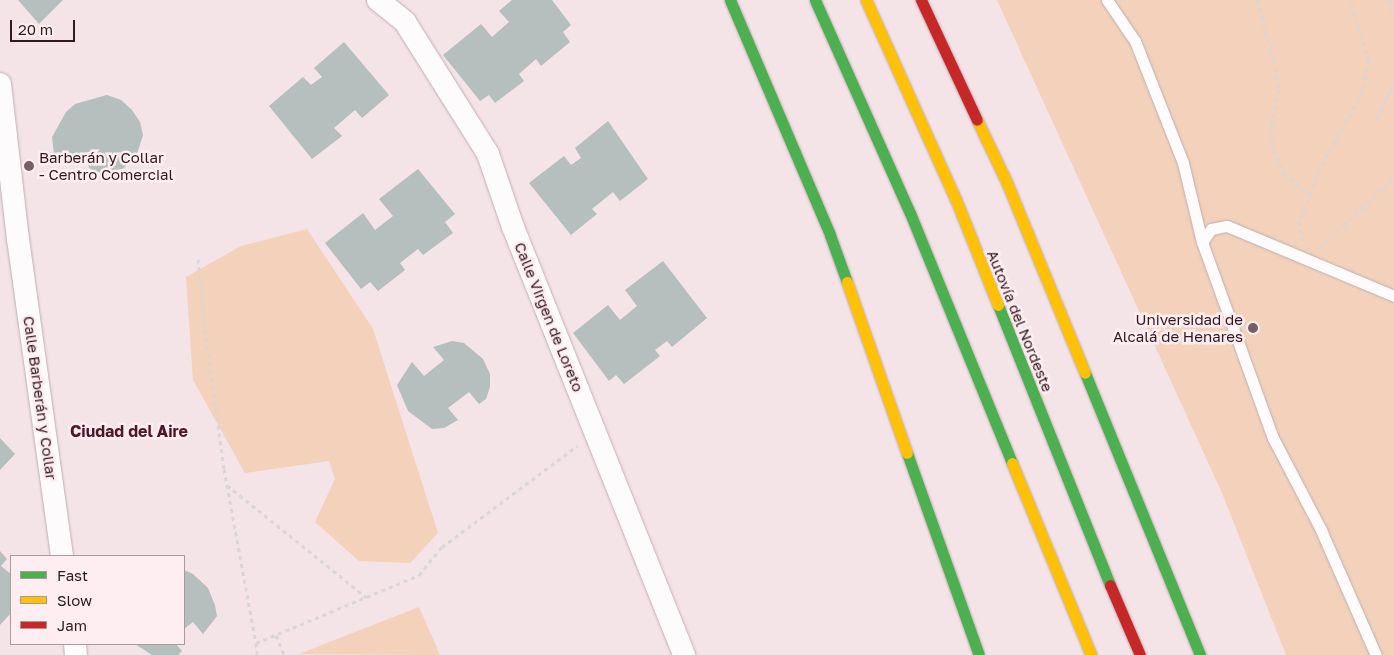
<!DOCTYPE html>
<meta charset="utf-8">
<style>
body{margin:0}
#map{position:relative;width:1394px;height:655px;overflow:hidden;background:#f4e3e7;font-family:"Golos Text",sans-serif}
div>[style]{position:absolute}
.green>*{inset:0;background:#f3d1ba}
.building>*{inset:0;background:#b5bfbe}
.path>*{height:3px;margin-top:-1.5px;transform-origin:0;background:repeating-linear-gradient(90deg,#dad5d6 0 4px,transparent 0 8px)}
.roads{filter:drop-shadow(0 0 1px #c1adb2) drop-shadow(0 0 1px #c1adb2)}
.lane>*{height:11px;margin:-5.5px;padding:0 5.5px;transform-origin:5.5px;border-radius:5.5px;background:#fdfbfb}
.street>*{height:22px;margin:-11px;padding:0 11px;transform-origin:11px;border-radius:11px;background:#fdfbfb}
.fast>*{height:11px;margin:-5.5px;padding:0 5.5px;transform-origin:5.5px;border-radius:5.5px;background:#4caf50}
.slow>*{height:11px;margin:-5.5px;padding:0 5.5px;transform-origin:5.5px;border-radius:5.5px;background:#ffc107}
.jam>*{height:11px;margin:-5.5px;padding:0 5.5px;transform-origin:5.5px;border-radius:5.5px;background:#c62828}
.dots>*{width:14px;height:14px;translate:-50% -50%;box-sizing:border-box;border:2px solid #feeef1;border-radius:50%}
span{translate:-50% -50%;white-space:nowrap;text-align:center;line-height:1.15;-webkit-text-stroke:5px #feeef1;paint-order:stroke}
.poi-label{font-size:15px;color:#33181f}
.left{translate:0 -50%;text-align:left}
.right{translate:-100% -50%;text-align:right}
.street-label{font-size:15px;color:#33181f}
.neighbourhood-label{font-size:16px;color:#50172a;font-weight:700}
.legend{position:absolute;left:10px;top:555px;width:175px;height:90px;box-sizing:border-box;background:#feeef1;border:1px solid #ad989d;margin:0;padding:6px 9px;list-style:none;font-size:15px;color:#33181f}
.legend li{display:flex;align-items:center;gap:10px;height:25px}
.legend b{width:25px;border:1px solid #ad989d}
.scale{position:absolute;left:10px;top:20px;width:65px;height:22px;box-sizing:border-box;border:2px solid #33181f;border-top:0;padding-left:6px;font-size:15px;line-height:18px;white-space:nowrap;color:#33181f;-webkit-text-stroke:4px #feeef1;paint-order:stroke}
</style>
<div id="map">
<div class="green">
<div style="clip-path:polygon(997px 0,1394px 0,1394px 655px,1286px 655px,1222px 493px)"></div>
<div style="clip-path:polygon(307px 229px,373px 329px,438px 533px,410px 563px,359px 561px,315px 522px,335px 479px,329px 461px,245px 473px,193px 380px,186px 277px,241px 246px)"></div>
<div style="clip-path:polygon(419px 607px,440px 655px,299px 654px)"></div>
</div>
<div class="building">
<div style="clip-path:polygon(18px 0,63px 0,39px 24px)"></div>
<div style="clip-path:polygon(512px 0,552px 0,571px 25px,563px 32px,570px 42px,541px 66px,536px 59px,519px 74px,524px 81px,495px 103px,489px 95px,480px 101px,443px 55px,481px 24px,492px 37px,509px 22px,499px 11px)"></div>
<div style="clip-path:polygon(344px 42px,389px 95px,362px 118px,355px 110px,334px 128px,342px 136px,312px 159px,269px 106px,303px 77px,311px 85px,322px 77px,314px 68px)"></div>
<div style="clip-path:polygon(107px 95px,121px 100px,132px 110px,140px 122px,143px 135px,137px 154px,124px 168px,106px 175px,90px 169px,85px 158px,55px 163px,52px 137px,66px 112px,75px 104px)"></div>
<div style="clip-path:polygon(608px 121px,648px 179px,620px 201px,613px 192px,592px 209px,597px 214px,571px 235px,529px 183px,564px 156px,571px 165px,581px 158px,575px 148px)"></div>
<div style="clip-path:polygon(418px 169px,455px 214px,445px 222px,453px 233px,423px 255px,418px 249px,400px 263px,405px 270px,378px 291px,370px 282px,361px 289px,325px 243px,363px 213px,375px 230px,393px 216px,379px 199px)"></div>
<div style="clip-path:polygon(663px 261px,707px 318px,672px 347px,667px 341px,655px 350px,660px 356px,624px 384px,616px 375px,609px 381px,573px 333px,608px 305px,620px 320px,637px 306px,625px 290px)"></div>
<div style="clip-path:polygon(452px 341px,464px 343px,483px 359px,490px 374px,490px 387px,486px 399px,479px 404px,469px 392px,448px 408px,458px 420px,444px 428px,432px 429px,408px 411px,397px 385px,412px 362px,424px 376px,444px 360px,433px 347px)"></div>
<div style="clip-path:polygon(0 438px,15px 454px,0 470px)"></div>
<div style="clip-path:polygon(0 551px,7px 559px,1px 566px,11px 574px,11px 613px,0 625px)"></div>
<div style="clip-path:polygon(184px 570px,193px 574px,208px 588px,215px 605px,217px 616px,203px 634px,193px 622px,184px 629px)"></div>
<div style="clip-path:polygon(135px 644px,176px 644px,182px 651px,178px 655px,152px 655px)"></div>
</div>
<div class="path">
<div style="left:1257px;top:0;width:62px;rotate:74.2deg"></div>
<div style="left:1274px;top:60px;width:30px;rotate:81deg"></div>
<div style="left:1279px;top:90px;width:36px;rotate:103deg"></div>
<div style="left:1271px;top:125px;width:25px;rotate:85deg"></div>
<div style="left:1273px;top:150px;width:26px;rotate:65deg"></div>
<div style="left:1284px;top:174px;width:33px;rotate:39deg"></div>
<div style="left:1389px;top:0;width:17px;rotate:73deg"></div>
<div style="left:1377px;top:119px;width:40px;rotate:-65deg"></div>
<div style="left:1303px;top:241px;width:16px;rotate:-104deg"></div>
<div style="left:1299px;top:225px;width:56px;rotate:-70.3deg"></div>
<div style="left:1318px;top:172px;width:88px;rotate:-60.8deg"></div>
<div style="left:1361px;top:95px;width:35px;rotate:-77deg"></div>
<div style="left:1369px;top:61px;width:64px;rotate:-107.3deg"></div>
<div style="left:1320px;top:247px;width:101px;rotate:-43deg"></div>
<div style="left:198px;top:259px;width:63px;rotate:84.6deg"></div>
<div style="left:204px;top:322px;width:148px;rotate:82.3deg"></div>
<div style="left:224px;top:469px;width:177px;rotate:79.6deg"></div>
<div style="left:256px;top:643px;width:177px;rotate:-22.6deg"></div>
<div style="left:419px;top:575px;width:36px;rotate:-51deg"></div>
<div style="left:442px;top:547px;width:169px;rotate:-36.8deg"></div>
<div style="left:227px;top:485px;width:179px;rotate:38.9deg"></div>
<div style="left:276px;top:635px;width:22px;rotate:68deg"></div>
<div style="left:256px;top:643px;width:12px;rotate:85deg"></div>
</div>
<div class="roads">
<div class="lane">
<div style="left:1107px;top:0;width:50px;rotate:55.7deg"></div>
<div style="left:1135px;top:41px;width:131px;rotate:68.5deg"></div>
<div style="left:1183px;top:163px;width:81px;rotate:76.5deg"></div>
<div style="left:1202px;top:242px;width:208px;rotate:70.1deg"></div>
<div style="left:1273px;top:438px;width:104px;rotate:62.4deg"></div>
<div style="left:1321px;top:530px;width:137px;rotate:66.3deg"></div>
<div style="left:1202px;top:242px;width:16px;rotate:-55deg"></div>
<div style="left:1211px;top:229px;width:16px;rotate:-11deg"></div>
<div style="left:1227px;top:226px;width:181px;rotate:22.7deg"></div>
</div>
<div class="street">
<div style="left:378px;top:0;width:35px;rotate:39deg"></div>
<div style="left:405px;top:22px;width:156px;rotate:57.8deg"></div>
<div style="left:488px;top:154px;width:77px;rotate:71.1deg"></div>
<div style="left:513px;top:227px;width:461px;rotate:68.2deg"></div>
<div style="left:0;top:84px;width:156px;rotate:83.4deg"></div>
<div style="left:18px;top:239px;width:320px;rotate:82.1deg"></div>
<div style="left:75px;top:644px;width:11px;rotate:85deg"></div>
</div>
<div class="fast">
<div style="left:730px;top:0;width:255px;rotate:66.9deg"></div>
<div style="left:830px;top:235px;width:50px;rotate:70.1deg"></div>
<div style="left:815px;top:0;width:233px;rotate:66deg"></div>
<div style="left:910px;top:213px;width:270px;rotate:67.8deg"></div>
<div style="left:998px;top:305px;width:302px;rotate:68.2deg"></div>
<div style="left:1085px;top:373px;width:305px;rotate:67.8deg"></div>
<div style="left:907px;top:453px;width:214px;rotate:70.4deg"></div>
</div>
<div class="slow">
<div style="left:866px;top:0;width:219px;rotate:65.8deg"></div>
<div style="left:956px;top:200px;width:113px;rotate:68.2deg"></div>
<div style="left:977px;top:120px;width:70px;rotate:64.5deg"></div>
<div style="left:1007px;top:183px;width:205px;rotate:67.7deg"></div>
<div style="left:847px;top:282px;width:181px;rotate:70.7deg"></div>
<div style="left:1012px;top:463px;width:208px;rotate:67.6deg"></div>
</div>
<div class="jam">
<div style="left:921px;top:0;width:132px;rotate:65deg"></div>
<div style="left:1110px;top:585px;width:76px;rotate:66.8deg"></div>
</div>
</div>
<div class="dots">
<div style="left:29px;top:166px;background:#775f65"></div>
<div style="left:1253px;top:328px;background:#775f65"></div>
</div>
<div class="poi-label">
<span class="left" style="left:39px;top:166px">Barberán y Collar<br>- Centro Comercial</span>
<span class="right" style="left:1243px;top:328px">Universidad de<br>Alcalá de Henares</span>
</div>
<div class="street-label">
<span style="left:549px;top:317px;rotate:68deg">Calle Virgen de Loreto</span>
<span style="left:1020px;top:321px;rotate:68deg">Autovía del Nordeste</span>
<span style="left:40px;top:398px;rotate:82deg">Calle Barberán y Collar</span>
</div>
<div class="neighbourhood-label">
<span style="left:129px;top:431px">Ciudad del Aire</span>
</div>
<ul class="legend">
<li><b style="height:6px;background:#4caf50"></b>Fast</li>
<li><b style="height:6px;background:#ffc107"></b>Slow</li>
<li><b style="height:6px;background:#c62828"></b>Jam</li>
</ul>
<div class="scale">20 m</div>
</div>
